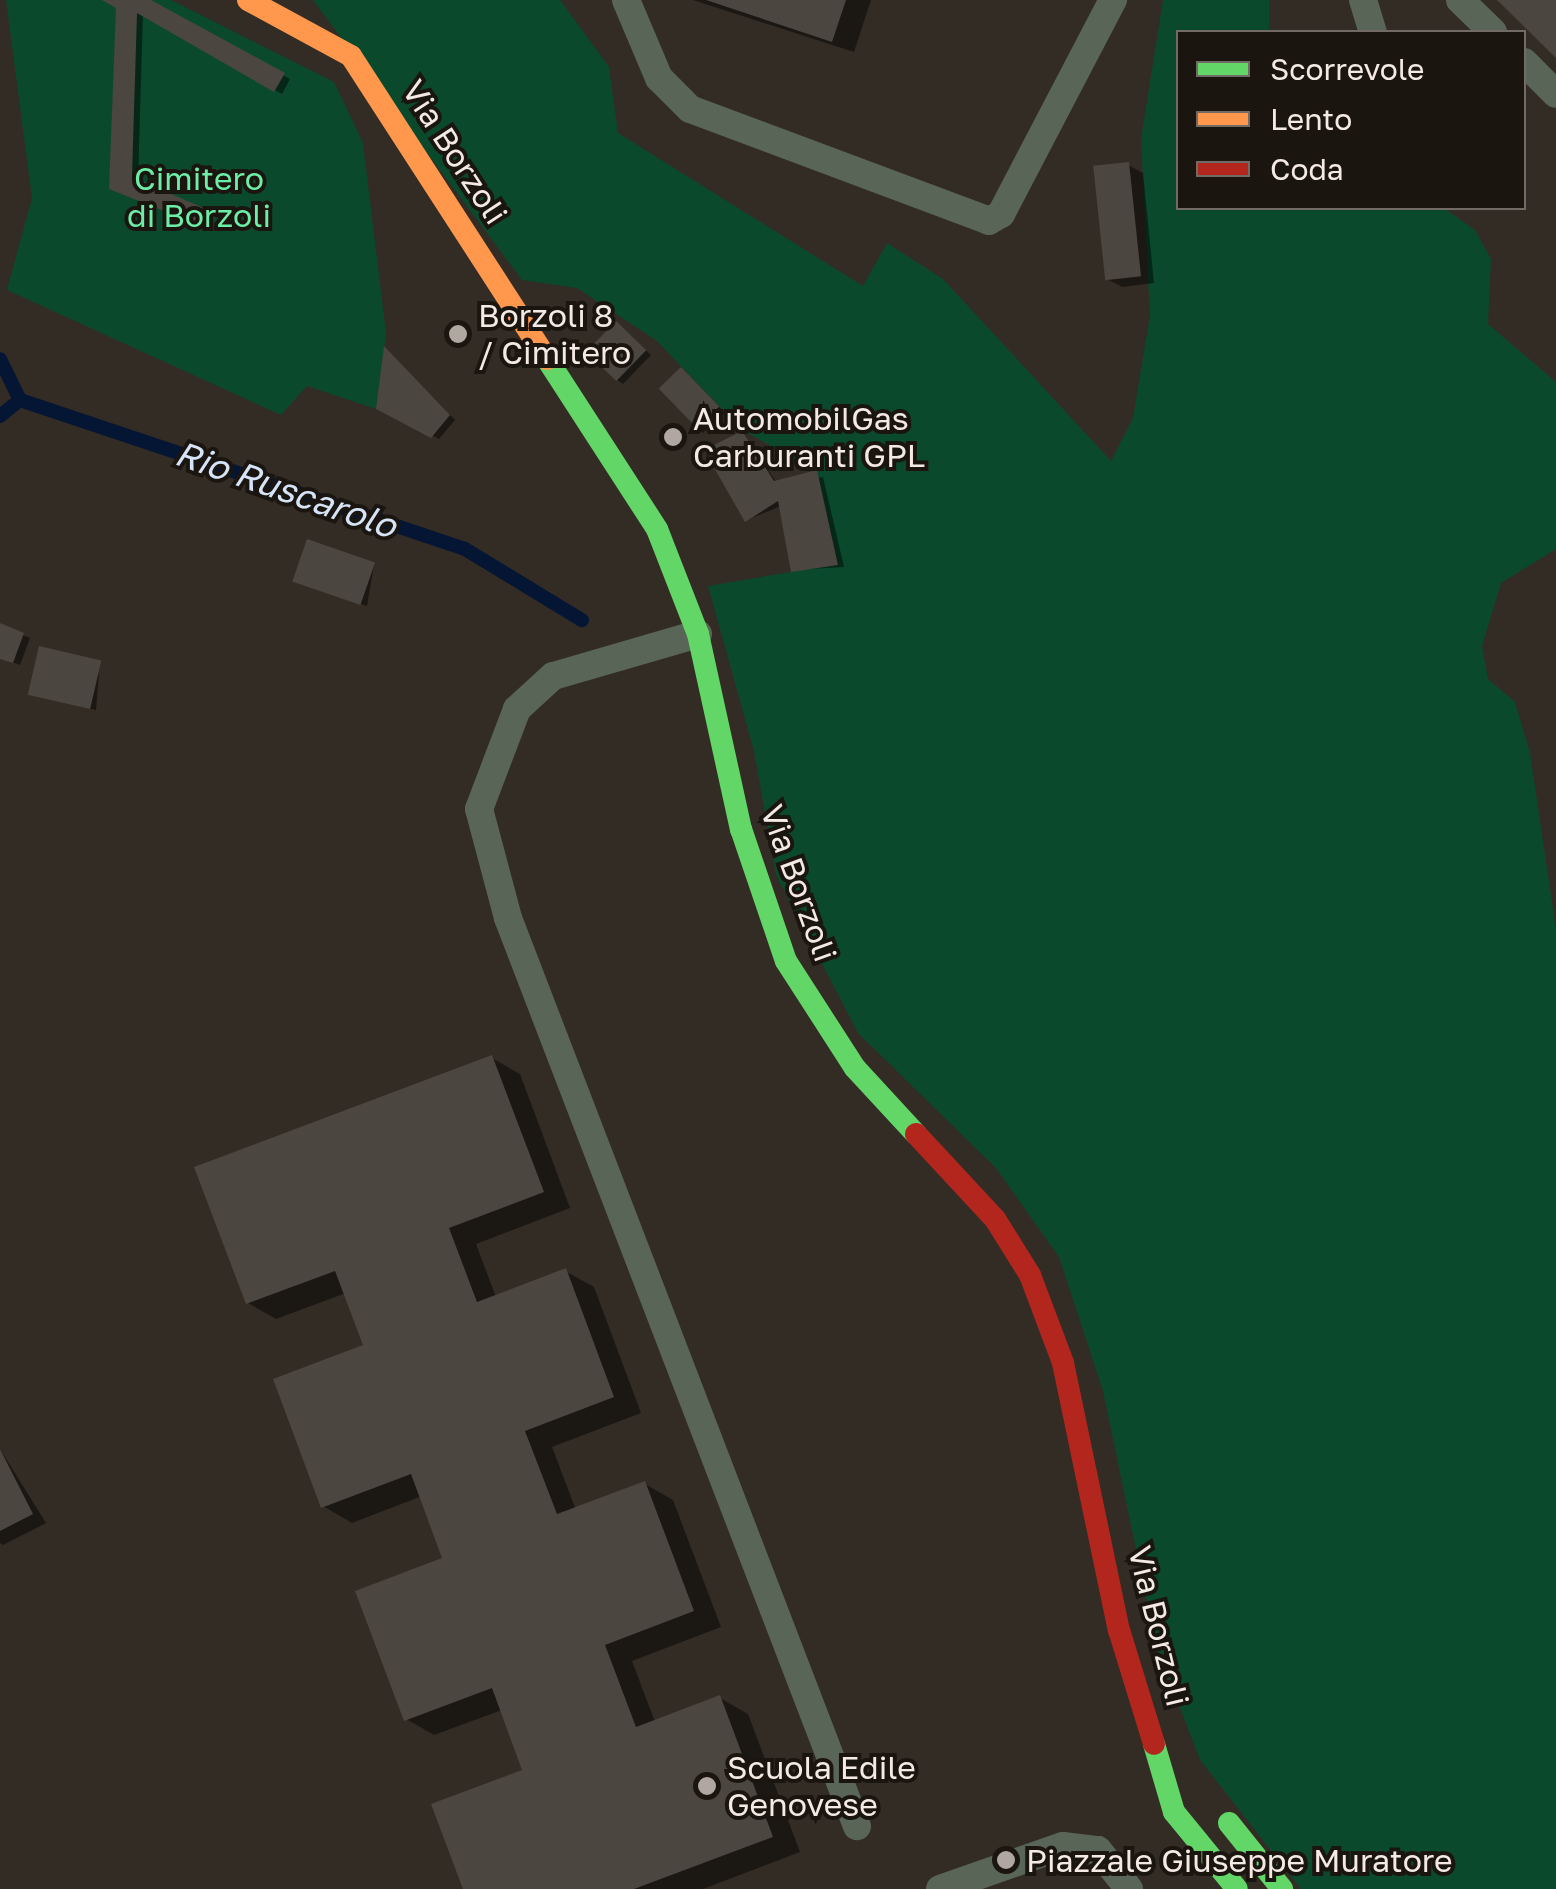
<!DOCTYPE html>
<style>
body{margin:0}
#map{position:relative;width:1556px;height:1889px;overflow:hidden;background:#332c25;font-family:"Golos Text",sans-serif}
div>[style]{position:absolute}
.green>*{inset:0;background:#0b492d}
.shadow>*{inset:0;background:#0007}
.stream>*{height:14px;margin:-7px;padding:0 7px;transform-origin:7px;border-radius:7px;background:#051634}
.building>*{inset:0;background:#4c4640;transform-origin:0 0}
.lane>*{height:28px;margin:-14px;padding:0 14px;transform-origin:14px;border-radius:14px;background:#596557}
.fast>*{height:22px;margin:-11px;padding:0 11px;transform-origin:11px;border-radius:11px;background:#63d668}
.slow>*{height:22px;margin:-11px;padding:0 11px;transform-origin:11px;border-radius:11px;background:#ff974d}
.jam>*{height:22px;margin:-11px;padding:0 11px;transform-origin:11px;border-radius:11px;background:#b3261e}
.dots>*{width:28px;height:28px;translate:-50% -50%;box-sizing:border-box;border:5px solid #1b1510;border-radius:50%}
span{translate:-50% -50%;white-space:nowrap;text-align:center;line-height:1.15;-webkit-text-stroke:8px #1b1510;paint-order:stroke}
.street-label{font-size:32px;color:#f4eae3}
.park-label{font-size:32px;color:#6ceea7}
.poi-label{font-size:32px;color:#f4eae3}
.left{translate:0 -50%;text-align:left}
.water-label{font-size:35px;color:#d6e4f8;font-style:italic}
.legend{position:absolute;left:1176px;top:30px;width:350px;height:180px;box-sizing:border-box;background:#1b1510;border:2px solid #726a64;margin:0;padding:12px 18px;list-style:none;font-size:30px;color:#f4eae3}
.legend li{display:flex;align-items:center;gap:20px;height:50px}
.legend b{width:50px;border:2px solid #726a64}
</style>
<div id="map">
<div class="green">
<div style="clip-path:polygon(6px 0,171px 0,334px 82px,363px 143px,386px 333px,376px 409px,307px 386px,281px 415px,7px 290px,32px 198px)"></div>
<div style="clip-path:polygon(313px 0,560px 0,609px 67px,618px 133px,863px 286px,887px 243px,943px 279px,1111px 461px,1133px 418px,1150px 315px,1141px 139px,1163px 0,1269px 0,1269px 32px,1178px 32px,1178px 208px,1444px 208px,1475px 230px,1491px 259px,1488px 324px,1556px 382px,1556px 549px,1501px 583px,1482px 646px,1488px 679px,1515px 702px,1530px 753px,1556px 929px,1556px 1889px,1301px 1889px,1200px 1760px,1156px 1645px,1103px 1391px,1059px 1257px,996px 1168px,858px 1033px,776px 875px,754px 751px,708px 586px,838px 564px,817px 471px,742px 430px,657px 341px,577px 288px,522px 280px)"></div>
</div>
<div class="shadow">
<div style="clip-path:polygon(107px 0,145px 0,290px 79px,282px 94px,143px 13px,138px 183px,211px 215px,206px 227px,118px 191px,118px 6px)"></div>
<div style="clip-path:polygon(693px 0,871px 0,854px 52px)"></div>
<div style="clip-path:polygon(1128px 165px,1143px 173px,1154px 283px,1122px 287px,1107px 279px)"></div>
<div style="clip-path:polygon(616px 324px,651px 355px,623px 384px,617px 380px)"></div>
<div style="clip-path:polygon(386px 350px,455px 420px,439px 439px,379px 407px)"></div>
<div style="clip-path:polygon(682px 370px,724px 412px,703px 433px,696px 429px)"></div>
<div style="clip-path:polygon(742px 433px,777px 483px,823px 477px,844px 567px,793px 570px,781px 506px,747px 520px)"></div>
<div style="clip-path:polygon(374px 565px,367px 606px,302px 584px)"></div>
<div style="clip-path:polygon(0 626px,30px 638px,20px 665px,0 658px)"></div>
<div style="clip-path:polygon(100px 662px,96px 710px,31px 694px)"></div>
<div style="clip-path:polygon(492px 1058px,520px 1074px,570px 1208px,476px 1244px,496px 1297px,565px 1271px,594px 1287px,641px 1413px,552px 1447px,576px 1510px,645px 1484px,673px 1500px,721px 1627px,632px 1661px,655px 1722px,720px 1698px,748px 1714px,800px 1852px,703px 1889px,465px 1889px,525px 1771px,502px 1710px,434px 1735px,406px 1719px,446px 1559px,422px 1496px,352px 1523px,323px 1506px,366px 1346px,346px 1293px,276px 1319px,248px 1303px)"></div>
<div style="clip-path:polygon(0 1449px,46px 1523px,3px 1545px,0 1543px)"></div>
</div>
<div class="stream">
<div style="left:0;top:359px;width:46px;rotate:64deg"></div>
<div style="left:20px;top:400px;width:469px;rotate:18.5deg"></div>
<div style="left:465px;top:549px;width:137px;rotate:31.3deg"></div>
<div style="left:0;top:416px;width:26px;rotate:-39deg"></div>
</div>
<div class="building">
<div style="clip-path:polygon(102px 0,151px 0,285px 73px,274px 92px,137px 13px,132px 177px,206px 209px,199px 225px,109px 189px,116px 8px)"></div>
<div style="clip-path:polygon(706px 0,846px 0,832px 42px)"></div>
<div style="clip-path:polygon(1497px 0,1556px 0,1556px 58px)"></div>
<div style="left:1129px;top:162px;width:115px;height:36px;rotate:84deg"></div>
<div style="left:616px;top:321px;width:42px;height:43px;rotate:44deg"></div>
<div style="clip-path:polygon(384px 346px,450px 415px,431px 438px,376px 409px)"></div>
<div style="left:681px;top:367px;width:55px;height:31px;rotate:46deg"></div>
<div style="clip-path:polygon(742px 431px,774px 481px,817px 470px,838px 565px,791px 572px,778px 501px,745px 522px,704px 450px)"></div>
<div style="left:307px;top:539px;width:72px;height:45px;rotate:19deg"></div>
<div style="clip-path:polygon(0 623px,24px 633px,13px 663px,0 659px)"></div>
<div style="left:39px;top:646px;width:64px;height:50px;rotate:13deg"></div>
<div style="clip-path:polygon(492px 1055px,544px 1192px,449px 1228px,477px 1302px,566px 1268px,614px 1397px,525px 1431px,557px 1514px,645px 1481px,694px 1611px,605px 1645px,636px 1727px,720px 1695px,773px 1837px,634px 1889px,463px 1889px,431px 1804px,522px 1770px,492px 1688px,404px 1721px,355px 1591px,442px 1558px,411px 1474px,321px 1508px,273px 1379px,363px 1345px,335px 1271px,246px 1304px,194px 1167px)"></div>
<div style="clip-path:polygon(0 1449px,33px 1514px,0 1531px)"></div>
</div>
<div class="lane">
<div style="left:626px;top:0;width:85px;rotate:67.1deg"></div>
<div style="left:659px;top:78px;width:44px;rotate:45deg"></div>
<div style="left:690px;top:109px;width:319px;rotate:20.5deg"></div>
<div style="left:989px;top:221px;width:14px;rotate:-30deg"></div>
<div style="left:1001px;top:214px;width:242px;rotate:-62.4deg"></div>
<div style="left:1363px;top:0;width:34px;rotate:73deg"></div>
<div style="left:1460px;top:0;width:46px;rotate:44.1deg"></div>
<div style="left:1524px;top:62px;width:45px;rotate:45deg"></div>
<div style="left:698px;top:634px;width:151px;rotate:163.8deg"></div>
<div style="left:553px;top:676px;width:49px;rotate:137.5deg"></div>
<div style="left:517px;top:709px;width:107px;rotate:110.8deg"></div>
<div style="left:479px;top:809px;width:113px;rotate:75.1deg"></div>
<div style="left:508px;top:918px;width:973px;rotate:68.98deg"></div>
<div style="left:940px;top:1889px;width:130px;rotate:-19.3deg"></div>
<div style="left:1063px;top:1846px;width:35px;rotate:7deg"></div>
<div style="left:1098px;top:1850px;width:50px;rotate:51.5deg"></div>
</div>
<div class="fast">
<div style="left:547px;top:359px;width:202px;rotate:57.1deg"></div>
<div style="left:657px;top:529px;width:113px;rotate:68.7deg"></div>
<div style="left:698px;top:634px;width:200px;rotate:77.6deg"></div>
<div style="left:741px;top:829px;width:139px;rotate:71.2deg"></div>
<div style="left:786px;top:961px;width:127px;rotate:57.2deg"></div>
<div style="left:855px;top:1068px;width:90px;rotate:47.3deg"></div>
<div style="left:1154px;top:1744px;width:71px;rotate:73.6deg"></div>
<div style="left:1174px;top:1812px;width:99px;rotate:50.7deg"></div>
<div style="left:1229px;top:1823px;width:85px;rotate:51.2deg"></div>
</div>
<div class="slow">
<div style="left:248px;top:0;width:117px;rotate:28.5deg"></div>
<div style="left:351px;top:56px;width:361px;rotate:57.1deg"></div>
</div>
<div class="jam">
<div style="left:916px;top:1134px;width:116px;rotate:47.1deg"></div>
<div style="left:995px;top:1219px;width:66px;rotate:58deg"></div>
<div style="left:1030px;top:1275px;width:94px;rotate:69.4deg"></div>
<div style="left:1063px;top:1363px;width:273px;rotate:78.2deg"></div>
<div style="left:1119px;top:1630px;width:119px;rotate:72.9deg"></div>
</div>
<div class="dots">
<div style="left:458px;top:334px;background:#b0a8a0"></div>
<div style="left:673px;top:437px;background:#b0a8a0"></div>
<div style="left:707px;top:1786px;background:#b0a8a0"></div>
<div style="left:1006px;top:1860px;background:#b0a8a0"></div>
</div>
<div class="street-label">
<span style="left:455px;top:152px;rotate:57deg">Via Borzoli</span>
<span style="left:799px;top:883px;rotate:70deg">Via Borzoli</span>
<span style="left:1159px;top:1626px;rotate:76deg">Via Borzoli</span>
</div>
<div class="park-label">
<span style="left:199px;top:197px">Cimitero<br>di Borzoli</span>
</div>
<div class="poi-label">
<span class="left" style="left:478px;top:334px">Borzoli 8<br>/ Cimitero</span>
<span class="left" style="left:693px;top:437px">AutomobilGas<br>Carburanti GPL</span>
<span class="left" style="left:727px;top:1786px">Scuola Edile<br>Genovese</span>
<span class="left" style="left:1026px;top:1860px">Piazzale Giuseppe Muratore</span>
</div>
<div class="water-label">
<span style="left:286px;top:489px;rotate:19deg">Rio Ruscarolo</span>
</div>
<ul class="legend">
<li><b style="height:12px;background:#63d668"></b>Scorrevole</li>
<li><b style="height:12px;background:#ff974d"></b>Lento</li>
<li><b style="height:12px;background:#b3261e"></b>Coda</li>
</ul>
</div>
